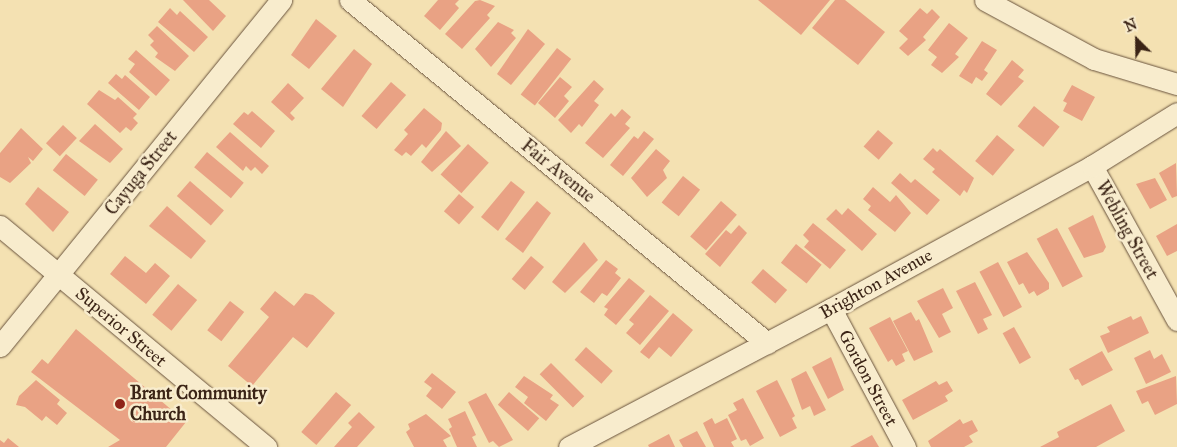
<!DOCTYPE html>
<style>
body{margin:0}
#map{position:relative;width:1177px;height:447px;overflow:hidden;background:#f4e1b2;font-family:"IM FELL Great Primer",serif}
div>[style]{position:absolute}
.building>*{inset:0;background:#e9a284;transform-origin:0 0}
.roads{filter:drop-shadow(0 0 1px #69533d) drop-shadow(0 0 1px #69533d)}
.minor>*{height:21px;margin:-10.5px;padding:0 10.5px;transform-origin:10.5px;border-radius:10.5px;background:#f8eccd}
.dots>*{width:14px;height:14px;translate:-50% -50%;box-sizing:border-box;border:2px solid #f8eccd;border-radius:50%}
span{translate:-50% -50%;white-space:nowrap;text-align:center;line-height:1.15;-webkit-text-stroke:5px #f8eccd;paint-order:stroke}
.street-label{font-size:18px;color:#3b2416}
.poi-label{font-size:18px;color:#3b2416;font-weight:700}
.left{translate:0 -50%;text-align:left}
.north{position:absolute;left:1112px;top:15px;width:50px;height:50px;-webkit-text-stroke:4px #f8eccd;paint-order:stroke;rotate:337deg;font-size:14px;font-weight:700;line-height:20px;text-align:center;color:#3b2416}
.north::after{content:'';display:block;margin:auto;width:18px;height:22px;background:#3b2416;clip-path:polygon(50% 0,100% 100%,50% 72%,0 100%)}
</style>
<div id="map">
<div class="building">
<div style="clip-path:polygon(183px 0,209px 0,226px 16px,213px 31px)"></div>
<div style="clip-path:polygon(438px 0,459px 0,455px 4px,459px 8px,440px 30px,424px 16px)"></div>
<div style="clip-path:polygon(480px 0,495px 6px,487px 15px,490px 18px,462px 49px,445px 34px,475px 1px)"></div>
<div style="clip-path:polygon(758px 0,830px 0,801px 35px)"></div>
<div style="clip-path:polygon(835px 0,845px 0,885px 32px,858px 65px,812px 28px)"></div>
<div style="clip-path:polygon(170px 8px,177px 15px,180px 11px,208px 37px,194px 52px,158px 22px)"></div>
<div style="clip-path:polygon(920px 8px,927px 14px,932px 9px,940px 17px,923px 37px,926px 40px,908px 56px,899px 48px,908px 39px,899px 31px)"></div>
<div style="clip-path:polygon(316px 19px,337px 36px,309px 69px,291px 55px)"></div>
<div style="clip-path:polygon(498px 22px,514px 30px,511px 33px,516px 38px,491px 67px,475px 49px)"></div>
<div style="clip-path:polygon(949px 23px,968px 38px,955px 54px,959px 57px,942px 73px,931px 65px,937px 57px,928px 50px)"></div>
<div style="clip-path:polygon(157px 26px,189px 56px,175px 71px,155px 57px,158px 53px,150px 45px,154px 41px,148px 35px)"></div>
<div style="clip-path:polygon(528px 29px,545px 44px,511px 85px,497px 74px)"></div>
<div style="clip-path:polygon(982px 41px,997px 50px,984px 70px,988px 73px,982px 81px,976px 77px,972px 84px,959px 76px)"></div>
<div style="left:557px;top:48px;width:18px;height:59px;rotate:38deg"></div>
<div style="clip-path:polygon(354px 49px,372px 64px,343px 107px,321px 89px)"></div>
<div style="clip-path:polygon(136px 50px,170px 80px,156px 96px,129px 72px,135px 64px,128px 59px)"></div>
<div style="clip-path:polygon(1012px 60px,1024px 70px,1018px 77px,1024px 81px,1001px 106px,986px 94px)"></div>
<div style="clip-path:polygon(116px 74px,122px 79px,125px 75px,150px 97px,139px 110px,108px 83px)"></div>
<div style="clip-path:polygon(560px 77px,572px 87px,564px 96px,569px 101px,555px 118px,538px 103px)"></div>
<div style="clip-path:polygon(594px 80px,604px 89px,594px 101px,599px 105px,582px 127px,579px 124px,571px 133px,558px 120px)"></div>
<div style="left:391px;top:82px;width:20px;height:45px;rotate:41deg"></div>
<div style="clip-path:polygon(288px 83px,304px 98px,290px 113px,295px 118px,292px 121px,271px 102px)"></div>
<div style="clip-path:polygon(1072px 85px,1095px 97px,1082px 121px,1063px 111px,1067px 103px,1063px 101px)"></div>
<div style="clip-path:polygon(99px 90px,115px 100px,118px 97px,137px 114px,133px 118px,138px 123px,131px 131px,126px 127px,120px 133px,87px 104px)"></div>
<div style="left:1034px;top:106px;width:33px;height:26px;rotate:39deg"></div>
<div style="clip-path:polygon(424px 108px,442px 123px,441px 130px,426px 148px,422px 144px,411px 156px,406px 152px,402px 156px,394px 150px,408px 134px,404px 130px)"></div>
<div style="clip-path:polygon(622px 109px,631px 117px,625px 124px,630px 128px,603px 158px,585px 143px,611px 113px,615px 117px)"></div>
<div style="clip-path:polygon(252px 111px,275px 131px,261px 148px,233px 124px,244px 112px,248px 115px)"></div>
<div style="clip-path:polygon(95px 124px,123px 149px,110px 163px,79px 141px)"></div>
<div style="left:63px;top:125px;width:19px;height:25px;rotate:43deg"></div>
<div style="clip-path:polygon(21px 128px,43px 149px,33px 161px,28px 157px,31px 163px,10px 183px,0 177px,0 153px)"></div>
<div style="left:878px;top:130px;width:20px;height:22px;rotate:41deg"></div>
<div style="clip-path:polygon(446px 131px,461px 146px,432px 172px,421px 162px)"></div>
<div style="clip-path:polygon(644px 131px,654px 139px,623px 176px,610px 165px,634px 136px,638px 139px)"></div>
<div style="clip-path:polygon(230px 132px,269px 166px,262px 174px,255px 167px,251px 171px,246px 166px,243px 171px,216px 147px)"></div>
<div style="left:997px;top:135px;width:23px;height:34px;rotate:40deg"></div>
<div style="left:468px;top:144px;width:28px;height:41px;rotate:42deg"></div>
<div style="clip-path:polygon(933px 148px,937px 152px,940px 149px,974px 178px,967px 193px,964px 190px,960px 196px,932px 172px,935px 169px,923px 159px)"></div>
<div style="clip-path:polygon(656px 149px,670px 161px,663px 170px,667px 178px,647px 197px,631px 178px)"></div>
<div style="left:207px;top:152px;width:48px;height:20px;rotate:40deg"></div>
<div style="left:66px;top:154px;width:41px;height:21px;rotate:39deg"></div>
<div style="clip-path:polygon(1176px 163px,1177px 196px,1172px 198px,1159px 173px)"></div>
<div style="clip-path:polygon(900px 173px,911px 183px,915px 179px,940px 200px,927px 215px,891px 183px)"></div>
<div style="left:683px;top:176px;width:22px;height:34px;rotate:39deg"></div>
<div style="clip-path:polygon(1155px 178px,1167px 200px,1150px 209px,1136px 184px)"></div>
<div style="left:190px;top:181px;width:45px;height:20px;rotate:41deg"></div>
<div style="clip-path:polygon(511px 181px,525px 192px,498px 231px,481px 217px)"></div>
<div style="clip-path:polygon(38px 187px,69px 212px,53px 232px,25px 204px)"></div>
<div style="clip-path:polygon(873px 187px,890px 202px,896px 195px,911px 213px,895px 232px,868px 210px,871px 206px,863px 199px)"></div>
<div style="left:459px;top:194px;width:20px;height:23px;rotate:41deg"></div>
<div style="clip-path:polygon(537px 201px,551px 213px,523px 253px,505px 239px)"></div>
<div style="left:721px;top:201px;width:21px;height:47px;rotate:41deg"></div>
<div style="clip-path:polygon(167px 206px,206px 241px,191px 259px,149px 226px)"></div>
<div style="clip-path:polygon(848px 208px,877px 234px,862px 251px,826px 219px,836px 209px,842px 215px)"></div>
<div style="clip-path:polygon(1093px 215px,1106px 247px,1103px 252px,1084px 258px,1068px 228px)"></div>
<div style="clip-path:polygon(813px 223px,846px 250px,830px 269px,804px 247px,809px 241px,803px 235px)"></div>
<div style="clip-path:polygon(1177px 224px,1177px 251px,1167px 256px,1156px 236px)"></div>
<div style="clip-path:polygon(739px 225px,747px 233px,720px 267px,705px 254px,726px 230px,731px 234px)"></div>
<div style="left:1057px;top:228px;width:55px;height:23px;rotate:62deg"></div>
<div style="clip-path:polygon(584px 242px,598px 260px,565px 293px,552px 282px)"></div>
<div style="left:796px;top:244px;width:33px;height:24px;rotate:39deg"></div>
<div style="clip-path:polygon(1027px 252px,1049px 283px,1049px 289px,1037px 296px,1034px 291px,1029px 294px,1023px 283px,1019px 285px,1007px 262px)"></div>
<div style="clip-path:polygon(125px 256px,146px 273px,155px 263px,170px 276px,146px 304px,110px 274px)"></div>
<div style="left:531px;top:256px;width:17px;height:30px;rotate:40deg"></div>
<div style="clip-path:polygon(606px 260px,618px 269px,615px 273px,621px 278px,607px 296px,602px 293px,594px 303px,580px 292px)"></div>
<div style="left:998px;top:262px;width:51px;height:21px;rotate:62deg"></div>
<div style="left:763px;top:269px;width:32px;height:18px;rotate:41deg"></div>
<div style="clip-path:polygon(629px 278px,645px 291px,616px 325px,604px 315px,608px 309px,604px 307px)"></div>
<div style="clip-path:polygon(975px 282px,992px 315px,983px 319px,988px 329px,978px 334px,956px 291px)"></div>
<div style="left:178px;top:284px;width:25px;height:40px;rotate:40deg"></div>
<div style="clip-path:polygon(943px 288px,953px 308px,942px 314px,951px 332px,939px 338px,917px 301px)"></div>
<div style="clip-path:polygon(275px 291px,294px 306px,305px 293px,313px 295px,335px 313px,307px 348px,293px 337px,252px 386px,228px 366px,269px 317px,260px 309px)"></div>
<div style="clip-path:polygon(650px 295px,669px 311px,640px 345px,626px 333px,634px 324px,629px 320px)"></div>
<div style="left:230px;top:301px;width:18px;height:37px;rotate:38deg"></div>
<div style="clip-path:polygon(911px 312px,916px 321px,919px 319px,933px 352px,914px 361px,893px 321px)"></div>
<div style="clip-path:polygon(673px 313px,693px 330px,671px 357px,659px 347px,649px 359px,640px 352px)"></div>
<div style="clip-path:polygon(1131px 316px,1133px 320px,1141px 316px,1149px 333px,1108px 353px,1100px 336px,1110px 332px,1107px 327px)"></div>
<div style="clip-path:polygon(890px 317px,908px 351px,902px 354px,905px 361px,896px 366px,892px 359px,888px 362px,869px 328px)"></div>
<div style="left:1014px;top:327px;width:35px;height:13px;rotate:61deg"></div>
<div style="clip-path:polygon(76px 329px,186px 422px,166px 447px,108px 447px,120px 440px,31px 372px,42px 359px,48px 364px)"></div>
<div style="left:586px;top:347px;width:36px;height:17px;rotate:42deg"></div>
<div style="clip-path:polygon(1150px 350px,1154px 359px,1162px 354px,1171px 372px,1146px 384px,1134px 358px)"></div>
<div style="clip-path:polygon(1102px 351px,1113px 370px,1082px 386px,1078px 379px,1075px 380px,1069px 369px)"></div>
<div style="clip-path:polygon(831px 357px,844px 390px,828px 399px,812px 367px)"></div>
<div style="left:551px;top:363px;width:47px;height:16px;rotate:45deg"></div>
<div style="clip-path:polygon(806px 371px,826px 410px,814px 416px,810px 406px,802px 410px,791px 379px)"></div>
<div style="clip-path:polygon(432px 373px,456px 392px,442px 409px,426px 396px,432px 388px,424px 382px)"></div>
<div style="clip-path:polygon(524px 376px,553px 395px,550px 399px,559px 405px,546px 421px,524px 403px,528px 397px,515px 387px)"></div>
<div style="clip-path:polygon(1176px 376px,1177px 404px,1155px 415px,1148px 401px,1142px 404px,1136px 391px)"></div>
<div style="clip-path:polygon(36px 380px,60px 400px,57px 404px,67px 413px,57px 425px,46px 416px,42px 421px,25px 407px,16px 405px,19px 396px)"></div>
<div style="clip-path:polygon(777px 380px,795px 416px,792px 418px,797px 428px,780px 437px,756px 391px)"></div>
<div style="clip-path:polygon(936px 381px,939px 385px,947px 381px,953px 391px,945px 396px,948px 401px,913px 420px,902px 400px)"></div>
<div style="left:336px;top:392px;width:20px;height:53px;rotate:41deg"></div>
<div style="left:509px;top:392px;width:40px;height:17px;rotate:41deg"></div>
<div style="clip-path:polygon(486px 393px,513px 440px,499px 447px,493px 441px,489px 443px,468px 402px)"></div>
<div style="clip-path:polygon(743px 398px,764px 438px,750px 446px,746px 439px,741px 441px,728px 415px,737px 410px,733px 403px)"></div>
<div style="clip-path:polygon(1111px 404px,1125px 431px,1096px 447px,1040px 447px,1059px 437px,1057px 432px)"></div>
<div style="clip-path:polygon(465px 411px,476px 435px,472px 437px,477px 447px,457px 447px,449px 429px,452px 427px,448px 419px)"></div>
<div style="clip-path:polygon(359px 412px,375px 427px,357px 447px,334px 447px,352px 427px,348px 423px)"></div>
<div style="clip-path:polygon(426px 414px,451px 436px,443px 440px,447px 447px,414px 447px,406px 432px,410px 429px,408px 424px)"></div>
<div style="clip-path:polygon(712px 418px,715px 424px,727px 418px,737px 439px,731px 442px,734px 447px,714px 447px,703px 423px)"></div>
<div style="clip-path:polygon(960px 419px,963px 424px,972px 420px,978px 431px,969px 436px,973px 442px,964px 447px,931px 447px,928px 441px)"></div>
<div style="clip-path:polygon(697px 431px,706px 447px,683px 447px,679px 440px)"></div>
<div style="clip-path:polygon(669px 434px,675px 447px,649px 447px,648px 445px)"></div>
<div style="clip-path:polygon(872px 435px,879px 447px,850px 447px)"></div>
<div style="clip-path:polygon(8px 438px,19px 447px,0 447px,0 440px,4px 443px)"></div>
</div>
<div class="roads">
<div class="minor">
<div style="left:350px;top:0;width:540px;rotate:39.44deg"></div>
<div style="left:985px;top:0;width:124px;rotate:28.4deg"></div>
<div style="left:1094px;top:59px;width:87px;rotate:16.8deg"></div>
<div style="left:1092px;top:166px;width:176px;rotate:61.1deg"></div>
<div style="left:0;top:226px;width:346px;rotate:39.7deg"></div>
<div style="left:831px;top:309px;width:157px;rotate:61.8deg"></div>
<div style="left:0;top:346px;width:446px;rotate:-50.9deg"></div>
<div style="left:569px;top:447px;width:296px;rotate:-27.8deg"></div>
<div style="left:831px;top:309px;width:298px;rotate:-28.7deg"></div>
<div style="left:1092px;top:166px;width:100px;rotate:-31.9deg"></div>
</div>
</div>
<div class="dots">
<div style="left:120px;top:404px;background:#8f2418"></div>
</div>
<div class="street-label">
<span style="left:558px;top:171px;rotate:39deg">Fair Avenue</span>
<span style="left:141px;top:173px;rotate:-51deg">Cayuga Street</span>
<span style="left:1127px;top:230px;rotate:61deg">Webling Street</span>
<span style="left:876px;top:284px;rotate:-29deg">Brighton Avenue</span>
<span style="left:121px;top:327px;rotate:40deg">Superior Street</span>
<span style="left:868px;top:378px;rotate:62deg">Gordon Street</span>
</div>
<div class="poi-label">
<span class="left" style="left:130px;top:404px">Brant Community<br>Church</span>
</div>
<div class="north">N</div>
</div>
